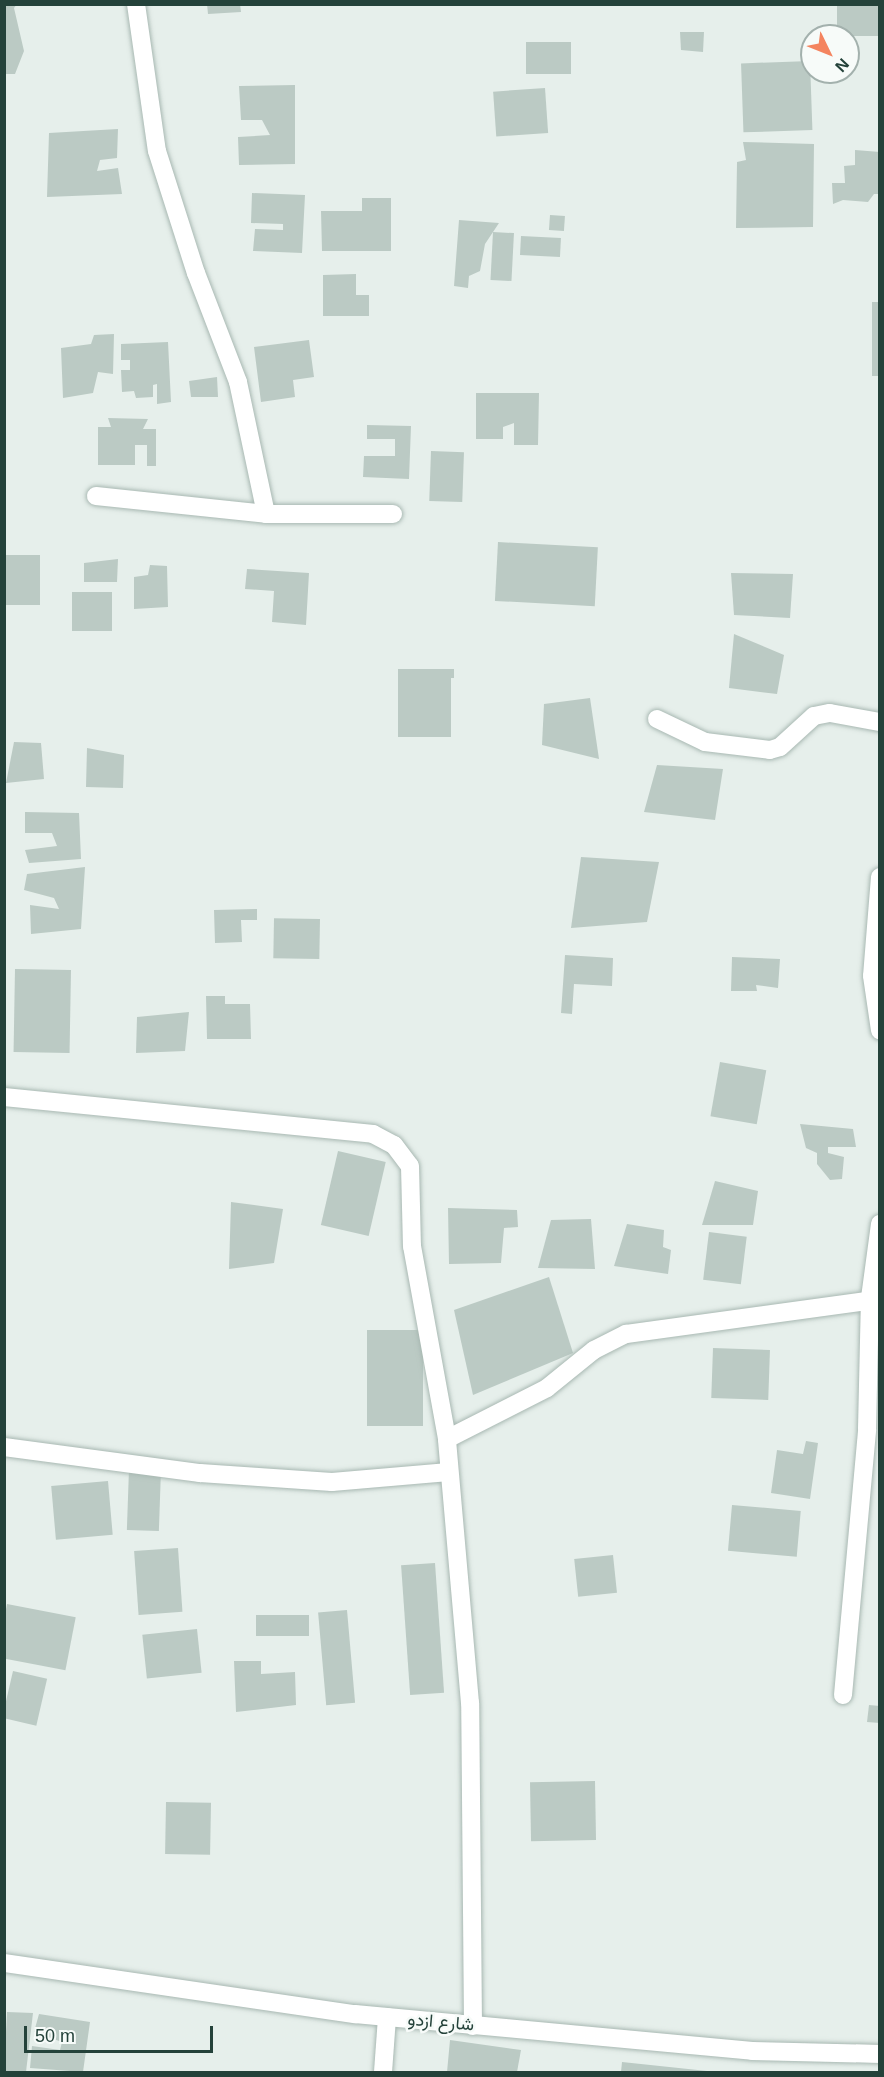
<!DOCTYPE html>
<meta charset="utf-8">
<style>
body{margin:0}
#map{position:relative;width:884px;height:2077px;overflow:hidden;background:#e6efeb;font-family:Helvetica,Vazirmatn,sans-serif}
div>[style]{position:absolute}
.building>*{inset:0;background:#bbcac4;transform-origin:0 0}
.roads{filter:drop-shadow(0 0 2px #a8b8b2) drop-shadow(0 0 2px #a8b8b2)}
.street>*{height:18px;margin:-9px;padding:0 9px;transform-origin:9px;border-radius:9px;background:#fff}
.secondary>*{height:18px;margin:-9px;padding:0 9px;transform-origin:9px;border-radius:9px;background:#fff}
span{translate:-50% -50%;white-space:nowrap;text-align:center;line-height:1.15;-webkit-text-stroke:5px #f7fbf9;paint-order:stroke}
.street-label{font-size:18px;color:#24423a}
.frame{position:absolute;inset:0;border:6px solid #24423a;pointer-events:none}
.north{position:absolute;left:800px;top:24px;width:60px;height:60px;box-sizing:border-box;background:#f7fbf9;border:2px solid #a3b1ad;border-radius:50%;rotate:133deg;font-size:16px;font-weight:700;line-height:24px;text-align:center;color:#24423a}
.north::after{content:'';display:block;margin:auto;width:21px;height:27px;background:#f4845f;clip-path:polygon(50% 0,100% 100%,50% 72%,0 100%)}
.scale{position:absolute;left:24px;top:2026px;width:189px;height:27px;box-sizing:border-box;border:3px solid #24423a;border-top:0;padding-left:8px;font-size:18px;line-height:21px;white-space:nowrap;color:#24423a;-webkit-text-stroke:4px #f7fbf9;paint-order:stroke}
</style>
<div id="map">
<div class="building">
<div style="clip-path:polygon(4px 4px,17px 4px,14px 8px,24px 51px,15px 74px,4px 74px)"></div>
<div style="clip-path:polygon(207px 4px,240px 4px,241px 12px,208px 14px)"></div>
<div style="left:837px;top:4px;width:43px;height:32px"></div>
<div style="clip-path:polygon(680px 32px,704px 32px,703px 52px,681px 50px)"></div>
<div style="left:526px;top:42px;width:45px;height:32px"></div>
<div style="left:810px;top:61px;width:69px;height:69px;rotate:88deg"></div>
<div style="clip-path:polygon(295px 85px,295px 164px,239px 165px,238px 137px,270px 135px,262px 120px,241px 120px,239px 86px)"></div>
<div style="left:545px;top:88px;width:45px;height:52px;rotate:86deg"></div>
<div style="clip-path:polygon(118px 129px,117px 158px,100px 160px,97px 171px,118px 168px,122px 194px,47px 197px,49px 133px)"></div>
<div style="clip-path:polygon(743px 142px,814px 144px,813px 227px,736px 228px,737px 162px,746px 160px)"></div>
<div style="clip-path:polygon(855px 150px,880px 152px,880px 194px,874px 194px,868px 202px,843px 200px,833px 204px,832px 183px,845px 183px,844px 166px,855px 165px)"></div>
<div style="clip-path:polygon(252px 193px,305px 195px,302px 253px,253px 251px,255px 229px,283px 230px,283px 224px,251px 223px)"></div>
<div style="clip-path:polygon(362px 198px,391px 198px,391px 251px,322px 251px,321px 211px,362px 211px)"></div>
<div style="left:550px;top:215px;width:15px;height:15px;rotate:4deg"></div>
<div style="clip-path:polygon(459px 220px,499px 223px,485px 244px,480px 271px,469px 276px,468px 288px,454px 286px)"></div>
<div style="left:493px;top:232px;width:21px;height:48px;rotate:3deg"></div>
<div style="left:521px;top:236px;width:40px;height:19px;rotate:3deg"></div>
<div style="clip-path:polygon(356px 274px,356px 295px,369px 295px,369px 316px,323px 316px,323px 275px)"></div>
<div style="left:872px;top:302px;width:8px;height:74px"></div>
<div style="clip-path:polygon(114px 334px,113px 374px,98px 372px,93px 393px,63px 398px,61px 348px,91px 344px,94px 335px)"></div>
<div style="clip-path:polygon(309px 340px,314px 377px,293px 380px,295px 397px,261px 402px,254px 347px)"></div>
<div style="clip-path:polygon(168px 342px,171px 402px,157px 404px,157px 384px,153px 385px,153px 397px,136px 398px,134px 391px,122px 392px,121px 370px,130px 370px,130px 360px,121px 360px,121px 344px)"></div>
<div style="clip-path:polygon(217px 377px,218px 397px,191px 397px,189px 381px)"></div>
<div style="clip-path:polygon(476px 393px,539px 393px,538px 445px,514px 445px,514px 423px,503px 427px,503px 439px,476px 439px)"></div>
<div style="clip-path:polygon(108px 418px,148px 419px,143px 429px,156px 429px,156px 466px,147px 466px,147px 445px,135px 445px,135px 465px,98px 465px,98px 427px,111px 427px)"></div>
<div style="clip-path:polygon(367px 425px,411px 426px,409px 479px,363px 477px,364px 456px,395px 456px,395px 439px,367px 439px)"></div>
<div style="left:431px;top:451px;width:33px;height:50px;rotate:2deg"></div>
<div style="left:498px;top:542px;width:100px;height:59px;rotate:3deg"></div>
<div style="left:40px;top:555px;width:50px;height:36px;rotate:90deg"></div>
<div style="clip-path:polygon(118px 559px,117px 582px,84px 582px,84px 563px)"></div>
<div style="clip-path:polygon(150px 565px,167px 566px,168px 607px,134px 609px,134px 577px,148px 575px)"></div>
<div style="clip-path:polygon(247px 569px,309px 573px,306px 625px,272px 622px,274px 591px,245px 589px)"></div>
<div style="clip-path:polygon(731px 573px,793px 574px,790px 618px,734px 615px)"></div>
<div style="left:112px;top:592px;width:39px;height:40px;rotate:90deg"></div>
<div style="clip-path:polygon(734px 634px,784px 655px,777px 694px,729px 688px)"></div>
<div style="clip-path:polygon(398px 669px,454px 669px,454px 678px,451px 678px,451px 737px,398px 737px)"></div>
<div style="clip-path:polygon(590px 698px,599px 759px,542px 745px,544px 704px)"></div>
<div style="clip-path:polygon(14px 742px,41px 743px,44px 779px,6px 783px)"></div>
<div style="clip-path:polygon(87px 748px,124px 755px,123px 788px,86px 787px)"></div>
<div style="clip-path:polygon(657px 765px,723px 769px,715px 820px,644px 812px)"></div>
<div style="clip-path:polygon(25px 812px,79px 813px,81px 859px,29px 863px,25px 850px,57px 846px,52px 833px,25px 833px)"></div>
<div style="clip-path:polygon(581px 857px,659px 862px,647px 922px,571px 928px)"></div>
<div style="clip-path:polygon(85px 867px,81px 929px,31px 934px,30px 905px,59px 909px,54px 898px,24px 890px,27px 874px)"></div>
<div style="clip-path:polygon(257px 909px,257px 920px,241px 920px,242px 942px,215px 943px,214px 910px)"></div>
<div style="left:320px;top:919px;width:40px;height:46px;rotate:91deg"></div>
<div style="clip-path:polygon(565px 955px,613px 958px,612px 986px,574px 984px,572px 1014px,561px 1013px)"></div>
<div style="clip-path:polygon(732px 957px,780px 959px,778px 988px,756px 985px,757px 991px,731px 991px)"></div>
<div style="left:15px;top:969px;width:56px;height:83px;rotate:1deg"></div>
<div style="clip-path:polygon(206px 996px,225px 996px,225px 1004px,250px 1004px,251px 1039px,207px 1039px)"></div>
<div style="clip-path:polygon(189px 1012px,185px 1051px,136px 1053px,137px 1017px)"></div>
<div style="left:720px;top:1062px;width:47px;height:55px;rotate:10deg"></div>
<div style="clip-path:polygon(800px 1124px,853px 1129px,856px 1147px,828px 1147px,828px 1153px,844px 1157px,842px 1179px,830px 1180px,817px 1164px,817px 1153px,806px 1148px)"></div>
<div style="left:338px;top:1151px;width:49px;height:76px;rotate:13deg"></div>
<div style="clip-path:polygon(715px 1181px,758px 1191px,753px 1225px,702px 1225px)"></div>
<div style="clip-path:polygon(231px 1202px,283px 1209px,274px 1263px,229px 1269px)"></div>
<div style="clip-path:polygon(448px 1208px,517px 1210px,518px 1227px,504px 1228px,501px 1263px,449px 1264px)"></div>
<div style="clip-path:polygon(591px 1219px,595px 1269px,538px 1268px,551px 1220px)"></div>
<div style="clip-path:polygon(627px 1224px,664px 1230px,663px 1247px,671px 1250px,668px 1274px,614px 1266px)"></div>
<div style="left:709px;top:1232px;width:38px;height:48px;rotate:7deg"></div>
<div style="clip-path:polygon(549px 1277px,573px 1353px,473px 1395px,454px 1310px)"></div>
<div style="left:367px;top:1330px;width:56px;height:96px"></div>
<div style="left:713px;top:1348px;width:57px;height:50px;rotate:2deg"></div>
<div style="clip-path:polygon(806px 1441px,818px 1443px,810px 1499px,771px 1493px,777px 1450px,803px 1454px)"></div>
<div style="left:129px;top:1469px;width:32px;height:61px;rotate:2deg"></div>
<div style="left:108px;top:1481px;width:54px;height:57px;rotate:85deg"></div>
<div style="left:732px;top:1505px;width:69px;height:46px;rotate:5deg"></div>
<div style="left:178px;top:1548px;width:64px;height:44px;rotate:86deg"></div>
<div style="left:613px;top:1555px;width:38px;height:39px;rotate:84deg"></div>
<div style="left:435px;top:1563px;width:130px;height:34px;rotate:86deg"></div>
<div style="left:7px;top:1604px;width:70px;height:54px;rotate:11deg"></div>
<div style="left:347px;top:1610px;width:93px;height:29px;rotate:85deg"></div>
<div style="left:309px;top:1615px;width:21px;height:53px;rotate:90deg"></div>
<div style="left:197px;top:1629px;width:44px;height:55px;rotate:84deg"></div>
<div style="clip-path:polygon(234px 1661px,261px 1661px,261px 1674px,295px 1672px,296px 1705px,236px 1712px)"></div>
<div style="left:13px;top:1671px;width:35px;height:48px;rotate:13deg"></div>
<div style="clip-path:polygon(869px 1705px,880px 1706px,880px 1723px,867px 1722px)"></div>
<div style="left:595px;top:1781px;width:59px;height:65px;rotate:89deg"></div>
<div style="left:166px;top:1802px;width:45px;height:52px;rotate:1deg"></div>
<div style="clip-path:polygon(7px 2012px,33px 2013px,26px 2072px,4px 2072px)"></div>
<div style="clip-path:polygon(39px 2014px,90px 2022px,83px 2072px,30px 2068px,32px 2046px,60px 2050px,62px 2042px,34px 2032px)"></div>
<div style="clip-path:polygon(450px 2040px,521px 2050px,517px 2072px,447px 2072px)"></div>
<div style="clip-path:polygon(622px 2062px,707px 2071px,707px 2072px,621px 2072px)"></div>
</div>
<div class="roads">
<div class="street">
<div style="left:136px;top:4px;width:148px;rotate:81.9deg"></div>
<div style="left:157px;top:151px;width:128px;rotate:72.3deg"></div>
<div style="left:196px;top:273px;width:117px;rotate:68.9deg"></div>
<div style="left:238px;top:382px;width:135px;rotate:78deg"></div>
<div style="left:96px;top:496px;width:171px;rotate:6deg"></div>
<div style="left:266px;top:514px;width:127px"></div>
<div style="left:657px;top:719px;width:53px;rotate:25.6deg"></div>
<div style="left:705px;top:742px;width:65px;rotate:7deg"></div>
<div style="left:770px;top:750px;width:10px;rotate:-17deg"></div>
<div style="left:780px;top:747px;width:46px;rotate:-42.4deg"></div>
<div style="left:814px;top:716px;width:16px;rotate:-11deg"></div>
<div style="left:830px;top:713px;width:51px;rotate:10.2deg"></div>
<div style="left:880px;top:877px;width:99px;rotate:94.6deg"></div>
<div style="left:872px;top:976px;width:55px;rotate:81.6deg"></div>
<div style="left:4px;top:1097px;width:371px;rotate:5.7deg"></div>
<div style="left:373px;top:1134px;width:24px;rotate:28deg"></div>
<div style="left:394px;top:1145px;width:26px;rotate:53deg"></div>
<div style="left:410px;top:1166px;width:80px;rotate:88.6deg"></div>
<div style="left:412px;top:1246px;width:196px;rotate:79.7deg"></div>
<div style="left:4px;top:1447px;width:198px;rotate:7.6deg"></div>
<div style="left:200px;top:1473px;width:132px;rotate:3.9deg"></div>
<div style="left:332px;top:1482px;width:117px;rotate:-4.9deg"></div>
<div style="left:843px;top:1695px;width:267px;rotate:-84.8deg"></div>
<div style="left:867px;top:1429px;width:131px;rotate:-88.7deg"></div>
<div style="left:870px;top:1298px;width:75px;rotate:-82.3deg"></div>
<div style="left:473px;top:2026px;width:323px;rotate:-90.5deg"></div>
<div style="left:470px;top:1703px;width:265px;rotate:-95deg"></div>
<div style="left:447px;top:1439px;width:112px;rotate:-27deg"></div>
<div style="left:547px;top:1388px;width:60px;rotate:-39deg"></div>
<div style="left:594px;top:1350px;width:36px;rotate:-27deg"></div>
<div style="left:626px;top:1334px;width:256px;rotate:-7.8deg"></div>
<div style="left:383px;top:2072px;width:55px;rotate:-85.8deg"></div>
</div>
<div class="secondary">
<div style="left:4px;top:1963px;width:355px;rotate:8.3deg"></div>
<div style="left:355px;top:2014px;width:399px;rotate:5.3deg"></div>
<div style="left:752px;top:2051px;width:128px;rotate:1.3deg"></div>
</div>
</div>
<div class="street-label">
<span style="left:441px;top:2022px;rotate:5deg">شارع ازدو</span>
</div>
<div class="frame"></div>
<div class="north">N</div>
<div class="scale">50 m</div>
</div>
